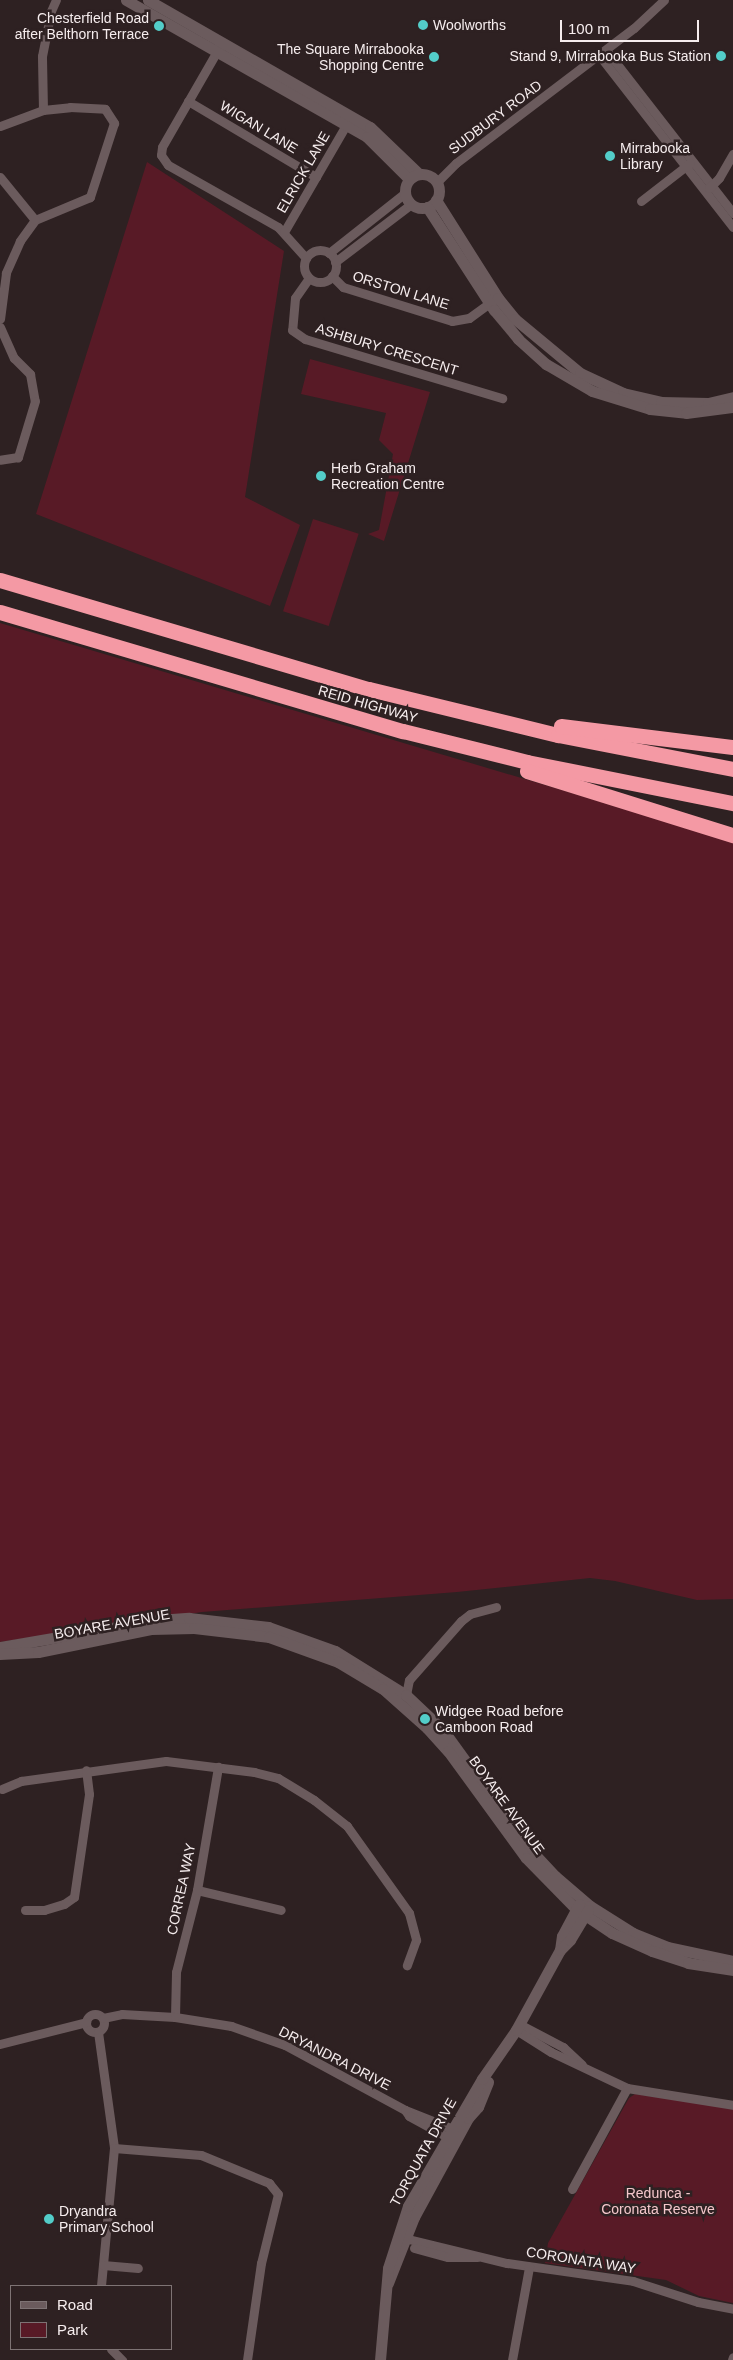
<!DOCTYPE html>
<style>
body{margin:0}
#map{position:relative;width:733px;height:2360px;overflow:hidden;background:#2e2122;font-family:Arial,sans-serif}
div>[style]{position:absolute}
.green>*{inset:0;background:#581a26;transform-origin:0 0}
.street>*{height:9px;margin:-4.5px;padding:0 4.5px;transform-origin:4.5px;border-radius:4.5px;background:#6b5b5d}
.street>.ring{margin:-4.5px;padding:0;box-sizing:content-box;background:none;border:9px solid #6b5b5d;border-radius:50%}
.secondary>*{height:11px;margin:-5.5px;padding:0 5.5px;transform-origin:5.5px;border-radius:5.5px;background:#6b5b5d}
.secondary>.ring{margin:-5.5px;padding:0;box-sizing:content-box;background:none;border:11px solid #6b5b5d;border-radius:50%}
.highway>*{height:15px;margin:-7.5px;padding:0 7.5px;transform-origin:7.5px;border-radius:7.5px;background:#f499a4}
.dots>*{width:14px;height:14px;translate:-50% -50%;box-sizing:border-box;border:2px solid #2e2122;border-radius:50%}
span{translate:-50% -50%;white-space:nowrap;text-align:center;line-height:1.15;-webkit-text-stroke:5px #2e2122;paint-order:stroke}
.poi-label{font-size:14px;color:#f6edee}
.right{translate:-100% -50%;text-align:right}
.left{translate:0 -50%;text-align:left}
.street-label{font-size:14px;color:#f6edee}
.park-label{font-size:14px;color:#f4c7cb}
.legend{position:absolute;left:10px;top:2285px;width:162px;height:65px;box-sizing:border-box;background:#2e2122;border:1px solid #7e7374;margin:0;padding:6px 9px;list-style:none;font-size:15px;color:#f6edee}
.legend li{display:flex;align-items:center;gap:10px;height:25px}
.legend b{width:25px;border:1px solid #7e7374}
.scale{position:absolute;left:560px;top:20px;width:139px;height:22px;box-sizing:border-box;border:2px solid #f6edee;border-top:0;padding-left:6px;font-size:15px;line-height:18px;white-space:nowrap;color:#f6edee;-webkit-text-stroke:4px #2e2122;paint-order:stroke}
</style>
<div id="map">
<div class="green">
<div style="clip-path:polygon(147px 162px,284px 251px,245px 497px,300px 525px,270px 606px,36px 514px)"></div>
<div style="clip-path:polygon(310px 359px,430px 392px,384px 541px,368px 534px,379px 530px,393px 454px,379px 440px,386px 413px,301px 394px)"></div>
<div style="left:313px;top:519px;width:48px;height:97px;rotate:18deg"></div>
<div style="clip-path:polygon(0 623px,733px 841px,733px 1599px,697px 1600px,615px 1581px,590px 1578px,457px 1592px,202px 1612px,0 1642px)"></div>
<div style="clip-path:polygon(635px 2094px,733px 2108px,733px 2303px,699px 2296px,666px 2280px,545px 2263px,548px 2243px,629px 2098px)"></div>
</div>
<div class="street">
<div style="left:220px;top:46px;width:116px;rotate:119.9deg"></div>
<div style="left:162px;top:147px;width:8px;rotate:97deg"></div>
<div style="left:161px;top:155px;width:12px;rotate:55deg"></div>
<div style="left:168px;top:165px;width:126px;rotate:29.4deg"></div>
<div style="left:278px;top:227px;width:42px;rotate:47.9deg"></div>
<div style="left:606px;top:50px;width:207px;rotate:52.1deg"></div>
<div style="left:599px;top:55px;width:218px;rotate:52.1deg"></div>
<div style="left:188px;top:101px;width:149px;rotate:30.7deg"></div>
<div style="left:43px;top:110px;width:54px;rotate:-91.1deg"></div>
<div style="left:42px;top:56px;width:46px;rotate:-78.7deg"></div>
<div style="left:51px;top:11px;width:12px;rotate:-66deg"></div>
<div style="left:0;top:126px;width:46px;rotate:-20.4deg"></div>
<div style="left:43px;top:110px;width:27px;rotate:-6deg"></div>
<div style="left:70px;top:107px;width:35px;rotate:3deg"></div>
<div style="left:105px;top:109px;width:17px;rotate:57deg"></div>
<div style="left:114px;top:123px;width:78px;rotate:108deg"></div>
<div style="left:90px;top:197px;width:60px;rotate:157.3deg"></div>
<div style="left:35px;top:220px;width:26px;rotate:126deg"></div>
<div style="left:20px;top:241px;width:35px;rotate:114deg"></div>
<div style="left:6px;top:273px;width:46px;rotate:97.4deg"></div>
<div style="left:0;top:177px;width:55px;rotate:50.9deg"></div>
<div style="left:437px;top:182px;width:27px;rotate:-45deg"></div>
<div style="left:456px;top:163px;width:223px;rotate:-37.2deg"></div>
<div style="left:634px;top:28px;width:41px;rotate:-43deg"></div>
<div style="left:709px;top:188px;width:14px;rotate:-45deg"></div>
<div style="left:719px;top:178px;width:28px;rotate:-60deg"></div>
<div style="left:641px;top:201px;width:62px;rotate:-37.8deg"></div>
<div style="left:284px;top:232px;width:124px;rotate:-59.9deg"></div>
<div class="ring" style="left:304px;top:250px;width:23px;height:23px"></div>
<div style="left:329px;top:253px;width:97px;rotate:-38.3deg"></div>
<div style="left:335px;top:262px;width:96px;rotate:-37.3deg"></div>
<div style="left:332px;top:276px;width:16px;rotate:45deg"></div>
<div style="left:343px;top:287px;width:114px;rotate:17.3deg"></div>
<div style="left:452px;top:321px;width:17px;rotate:-10deg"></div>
<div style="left:469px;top:318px;width:26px;rotate:-36deg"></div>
<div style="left:309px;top:278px;width:24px;rotate:125deg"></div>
<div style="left:295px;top:298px;width:32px;rotate:95deg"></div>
<div style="left:292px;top:330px;width:16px;rotate:35deg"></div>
<div style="left:305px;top:339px;width:206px;rotate:16.7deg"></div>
<div style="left:0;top:327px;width:34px;rotate:66deg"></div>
<div style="left:14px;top:358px;width:23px;rotate:45deg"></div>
<div style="left:30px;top:374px;width:27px;rotate:80deg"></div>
<div style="left:35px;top:401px;width:59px;rotate:106.9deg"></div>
<div style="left:18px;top:457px;width:18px;rotate:171deg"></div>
<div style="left:406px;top:1695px;width:15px;rotate:-79deg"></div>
<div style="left:409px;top:1680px;width:79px;rotate:-48.6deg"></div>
<div style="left:461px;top:1621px;width:11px;rotate:-38deg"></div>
<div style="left:470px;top:1614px;width:27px;rotate:-15deg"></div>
<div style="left:2px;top:1789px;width:21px;rotate:-23deg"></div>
<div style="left:21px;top:1781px;width:146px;rotate:-7.9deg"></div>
<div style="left:166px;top:1761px;width:89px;rotate:7.1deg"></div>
<div style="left:254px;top:1772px;width:25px;rotate:14deg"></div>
<div style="left:278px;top:1778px;width:42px;rotate:31.4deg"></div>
<div style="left:314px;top:1800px;width:42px;rotate:38.2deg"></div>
<div style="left:347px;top:1826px;width:107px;rotate:54.5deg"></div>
<div style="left:409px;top:1913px;width:28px;rotate:75deg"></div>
<div style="left:416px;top:1940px;width:27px;rotate:110deg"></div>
<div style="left:197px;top:1890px;width:86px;rotate:13.4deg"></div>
<div style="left:25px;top:1910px;width:19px"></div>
<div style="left:44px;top:1910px;width:21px;rotate:-17deg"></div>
<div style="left:64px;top:1904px;width:12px;rotate:-35deg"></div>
<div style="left:74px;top:1897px;width:104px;rotate:-81.7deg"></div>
<div style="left:89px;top:1794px;width:24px;rotate:-97deg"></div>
<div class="ring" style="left:86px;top:2014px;width:9px;height:9px"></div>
<div style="left:175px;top:2017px;width:45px;rotate:-88.7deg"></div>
<div style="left:176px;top:1972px;width:85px;rotate:-75.6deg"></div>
<div style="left:197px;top:1890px;width:125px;rotate:-80.3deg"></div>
<div style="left:103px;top:2018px;width:19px;rotate:-12deg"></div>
<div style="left:122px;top:2014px;width:53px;rotate:3.2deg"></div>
<div style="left:175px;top:2017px;width:57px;rotate:9.1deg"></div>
<div style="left:231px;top:2026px;width:57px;rotate:19.4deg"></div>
<div style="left:285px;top:2045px;width:136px;rotate:28.4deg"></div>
<div style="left:405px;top:2110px;width:57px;rotate:21.6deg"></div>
<div style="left:519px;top:2024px;width:50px;rotate:27.6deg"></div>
<div style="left:563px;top:2047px;width:26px;rotate:43deg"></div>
<div style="left:516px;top:2030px;width:41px;rotate:32.2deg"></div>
<div style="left:551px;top:2052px;width:84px;rotate:25.3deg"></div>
<div style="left:627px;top:2088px;width:107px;rotate:9.1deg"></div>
<div style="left:98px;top:2032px;width:117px;rotate:82.1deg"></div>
<div style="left:114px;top:2148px;width:139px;rotate:95.4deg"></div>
<div style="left:0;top:2044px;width:89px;rotate:-14.3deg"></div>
<div style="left:405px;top:2110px;width:7px;rotate:56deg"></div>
<div style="left:409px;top:2116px;width:50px;rotate:28.6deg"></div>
<div style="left:114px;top:2148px;width:87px;rotate:4.6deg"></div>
<div style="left:201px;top:2155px;width:74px;rotate:22.4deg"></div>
<div style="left:269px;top:2183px;width:14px;rotate:51deg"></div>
<div style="left:278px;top:2194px;width:71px;rotate:103.8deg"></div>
<div style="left:261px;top:2263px;width:98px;rotate:98.2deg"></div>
<div style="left:572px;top:2189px;width:115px;rotate:-61.4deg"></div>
<div style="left:400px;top:2237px;width:110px;rotate:13.7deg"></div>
<div style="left:507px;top:2263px;width:127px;rotate:8.1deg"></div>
<div style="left:633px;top:2281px;width:68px;rotate:17.9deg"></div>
<div style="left:698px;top:2302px;width:36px;rotate:11deg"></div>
<div style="left:414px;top:2248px;width:35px;rotate:15deg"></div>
<div style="left:448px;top:2257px;width:29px"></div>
<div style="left:103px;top:2265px;width:35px;rotate:5deg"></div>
<div style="left:111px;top:2349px;width:16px;rotate:45deg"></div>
<div style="left:512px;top:2360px;width:95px;rotate:-79.6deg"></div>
<div style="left:732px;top:2360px;width:3px;rotate:-72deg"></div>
</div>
<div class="secondary">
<div style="left:126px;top:0;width:277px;rotate:29.6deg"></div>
<div style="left:367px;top:137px;width:59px;rotate:45deg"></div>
<div style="left:148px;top:0;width:256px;rotate:29.8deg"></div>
<div style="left:370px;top:127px;width:68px;rotate:43.8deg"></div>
<div class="ring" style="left:405px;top:174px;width:23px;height:23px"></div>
<div style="left:436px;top:200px;width:116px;rotate:57.7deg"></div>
<div style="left:498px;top:298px;width:27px;rotate:51deg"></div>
<div style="left:515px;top:319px;width:85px;rotate:39.7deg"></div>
<div style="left:580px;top:373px;width:47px;rotate:24.9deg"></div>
<div style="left:623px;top:393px;width:39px;rotate:13deg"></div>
<div style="left:661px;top:402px;width:47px;rotate:1.2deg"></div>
<div style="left:708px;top:403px;width:26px;rotate:-13deg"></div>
<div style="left:427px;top:207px;width:123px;rotate:57deg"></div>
<div style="left:494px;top:310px;width:38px;rotate:50deg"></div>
<div style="left:518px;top:339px;width:38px;rotate:42deg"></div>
<div style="left:546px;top:364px;width:53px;rotate:30.4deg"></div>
<div style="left:592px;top:391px;width:61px;rotate:17.2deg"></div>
<div style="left:650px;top:409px;width:36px;rotate:6deg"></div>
<div style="left:686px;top:413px;width:47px;rotate:-7.3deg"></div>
<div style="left:0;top:1647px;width:160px;rotate:-9.7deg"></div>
<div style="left:158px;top:1620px;width:31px;rotate:-4deg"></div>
<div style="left:189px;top:1618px;width:80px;rotate:6.5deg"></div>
<div style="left:268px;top:1627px;width:71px;rotate:19.7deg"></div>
<div style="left:335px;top:1651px;width:84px;rotate:31.8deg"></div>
<div style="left:406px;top:1695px;width:51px;rotate:43.4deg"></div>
<div style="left:443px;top:1730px;width:143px;rotate:54.1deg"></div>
<div style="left:527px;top:1846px;width:41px;rotate:47deg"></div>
<div style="left:555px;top:1876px;width:46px;rotate:40.6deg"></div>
<div style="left:590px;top:1906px;width:51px;rotate:32.1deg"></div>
<div style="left:633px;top:1933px;width:37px;rotate:22deg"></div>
<div style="left:667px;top:1947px;width:67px;rotate:12deg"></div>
<div style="left:0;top:1654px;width:38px;rotate:-3deg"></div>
<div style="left:38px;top:1652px;width:115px;rotate:-11.5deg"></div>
<div style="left:151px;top:1629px;width:43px;rotate:-1.3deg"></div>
<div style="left:194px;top:1628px;width:76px;rotate:6.8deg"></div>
<div style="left:269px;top:1637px;width:73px;rotate:19.9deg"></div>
<div style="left:338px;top:1662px;width:52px;rotate:31deg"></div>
<div style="left:383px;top:1689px;width:59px;rotate:41.6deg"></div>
<div style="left:427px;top:1728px;width:31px;rotate:48deg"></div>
<div style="left:448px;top:1751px;width:132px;rotate:53.9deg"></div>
<div style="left:526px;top:1858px;width:71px;rotate:45.6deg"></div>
<div style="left:576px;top:1909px;width:43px;rotate:33.7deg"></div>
<div style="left:612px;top:1933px;width:44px;rotate:24.2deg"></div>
<div style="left:652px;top:1951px;width:38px;rotate:18deg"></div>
<div style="left:688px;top:1963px;width:46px;rotate:8.8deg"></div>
<div style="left:560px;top:1950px;width:14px;rotate:-82deg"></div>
<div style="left:562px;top:1936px;width:36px;rotate:-62deg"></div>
<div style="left:388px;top:2283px;width:71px;rotate:-68.5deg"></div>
<div style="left:414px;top:2217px;width:113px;rotate:-61.4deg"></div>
<div style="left:468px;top:2118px;width:15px;rotate:-48deg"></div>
<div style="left:478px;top:2107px;width:27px;rotate:-68deg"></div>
<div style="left:380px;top:2360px;width:92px;rotate:-85deg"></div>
<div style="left:388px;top:2268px;width:65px;rotate:-72.1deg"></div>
<div style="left:408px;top:2206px;width:147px;rotate:-59.8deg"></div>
<div style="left:482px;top:2079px;width:60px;rotate:-55.2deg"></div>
<div style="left:516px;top:2030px;width:91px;rotate:-61.2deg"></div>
<div style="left:560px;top:1950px;width:14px;rotate:-45deg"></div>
<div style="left:570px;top:1940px;width:35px;rotate:-59deg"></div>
</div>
<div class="highway">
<div style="left:0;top:580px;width:385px;rotate:16.5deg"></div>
<div style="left:369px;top:689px;width:195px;rotate:13.7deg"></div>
<div style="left:558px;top:735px;width:178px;rotate:11deg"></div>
<div style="left:0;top:612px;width:420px;rotate:16.5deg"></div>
<div style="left:403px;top:731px;width:128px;rotate:14deg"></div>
<div style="left:527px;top:762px;width:210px;rotate:11.3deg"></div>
<div style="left:561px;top:726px;width:173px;rotate:7deg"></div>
<div style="left:527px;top:771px;width:216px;rotate:17.3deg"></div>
</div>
<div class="dots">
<div style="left:423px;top:25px;background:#53cdc9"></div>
<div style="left:159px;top:26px;background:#53cdc9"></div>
<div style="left:721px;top:56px;background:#53cdc9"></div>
<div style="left:434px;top:57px;background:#53cdc9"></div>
<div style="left:610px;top:156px;background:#53cdc9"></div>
<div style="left:321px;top:476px;background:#53cdc9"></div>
<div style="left:425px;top:1719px;background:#53cdc9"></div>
<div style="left:49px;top:2219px;background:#53cdc9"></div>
</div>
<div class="poi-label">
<span class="right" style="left:149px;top:26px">Chesterfield Road<br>after Belthorn Terrace</span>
<span class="left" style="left:433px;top:25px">Woolworths</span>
<span class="right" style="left:424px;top:57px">The Square Mirrabooka<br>Shopping Centre</span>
<span class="right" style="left:711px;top:56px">Stand 9, Mirrabooka Bus Station</span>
<span class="left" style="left:620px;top:156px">Mirrabooka<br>Library</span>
<span class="left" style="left:331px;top:476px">Herb Graham<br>Recreation Centre</span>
<span class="left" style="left:435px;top:1719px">Widgee Road before<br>Camboon Road</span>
<span class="left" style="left:59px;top:2219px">Dryandra<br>Primary School</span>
</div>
<div class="street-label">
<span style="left:495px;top:117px;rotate:-37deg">SUDBURY ROAD</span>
<span style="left:259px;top:127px;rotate:31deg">WIGAN LANE</span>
<span style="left:303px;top:172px;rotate:-60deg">ELRICK LANE</span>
<span style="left:401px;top:290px;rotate:17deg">ORSTON LANE</span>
<span style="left:387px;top:349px;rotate:17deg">ASHBURY CRESCENT</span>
<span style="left:368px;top:704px;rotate:16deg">REID HIGHWAY</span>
<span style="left:112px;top:1624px;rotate:-10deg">BOYARE AVENUE</span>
<span style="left:507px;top:1805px;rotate:54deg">BOYARE AVENUE</span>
<span style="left:181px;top:1889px;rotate:-78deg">CORREA WAY</span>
<span style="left:335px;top:2058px;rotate:27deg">DRYANDRA DRIVE</span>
<span style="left:423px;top:2152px;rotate:-61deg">TORQUATA DRIVE</span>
<span style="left:581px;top:2260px;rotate:9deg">CORONATA WAY</span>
</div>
<div class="park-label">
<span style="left:658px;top:2201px">Redunca -<br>Coronata Reserve</span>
</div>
<ul class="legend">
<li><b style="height:6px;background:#6b5b5d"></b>Road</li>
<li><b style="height:14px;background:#581a26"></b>Park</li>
</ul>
<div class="scale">100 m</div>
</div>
